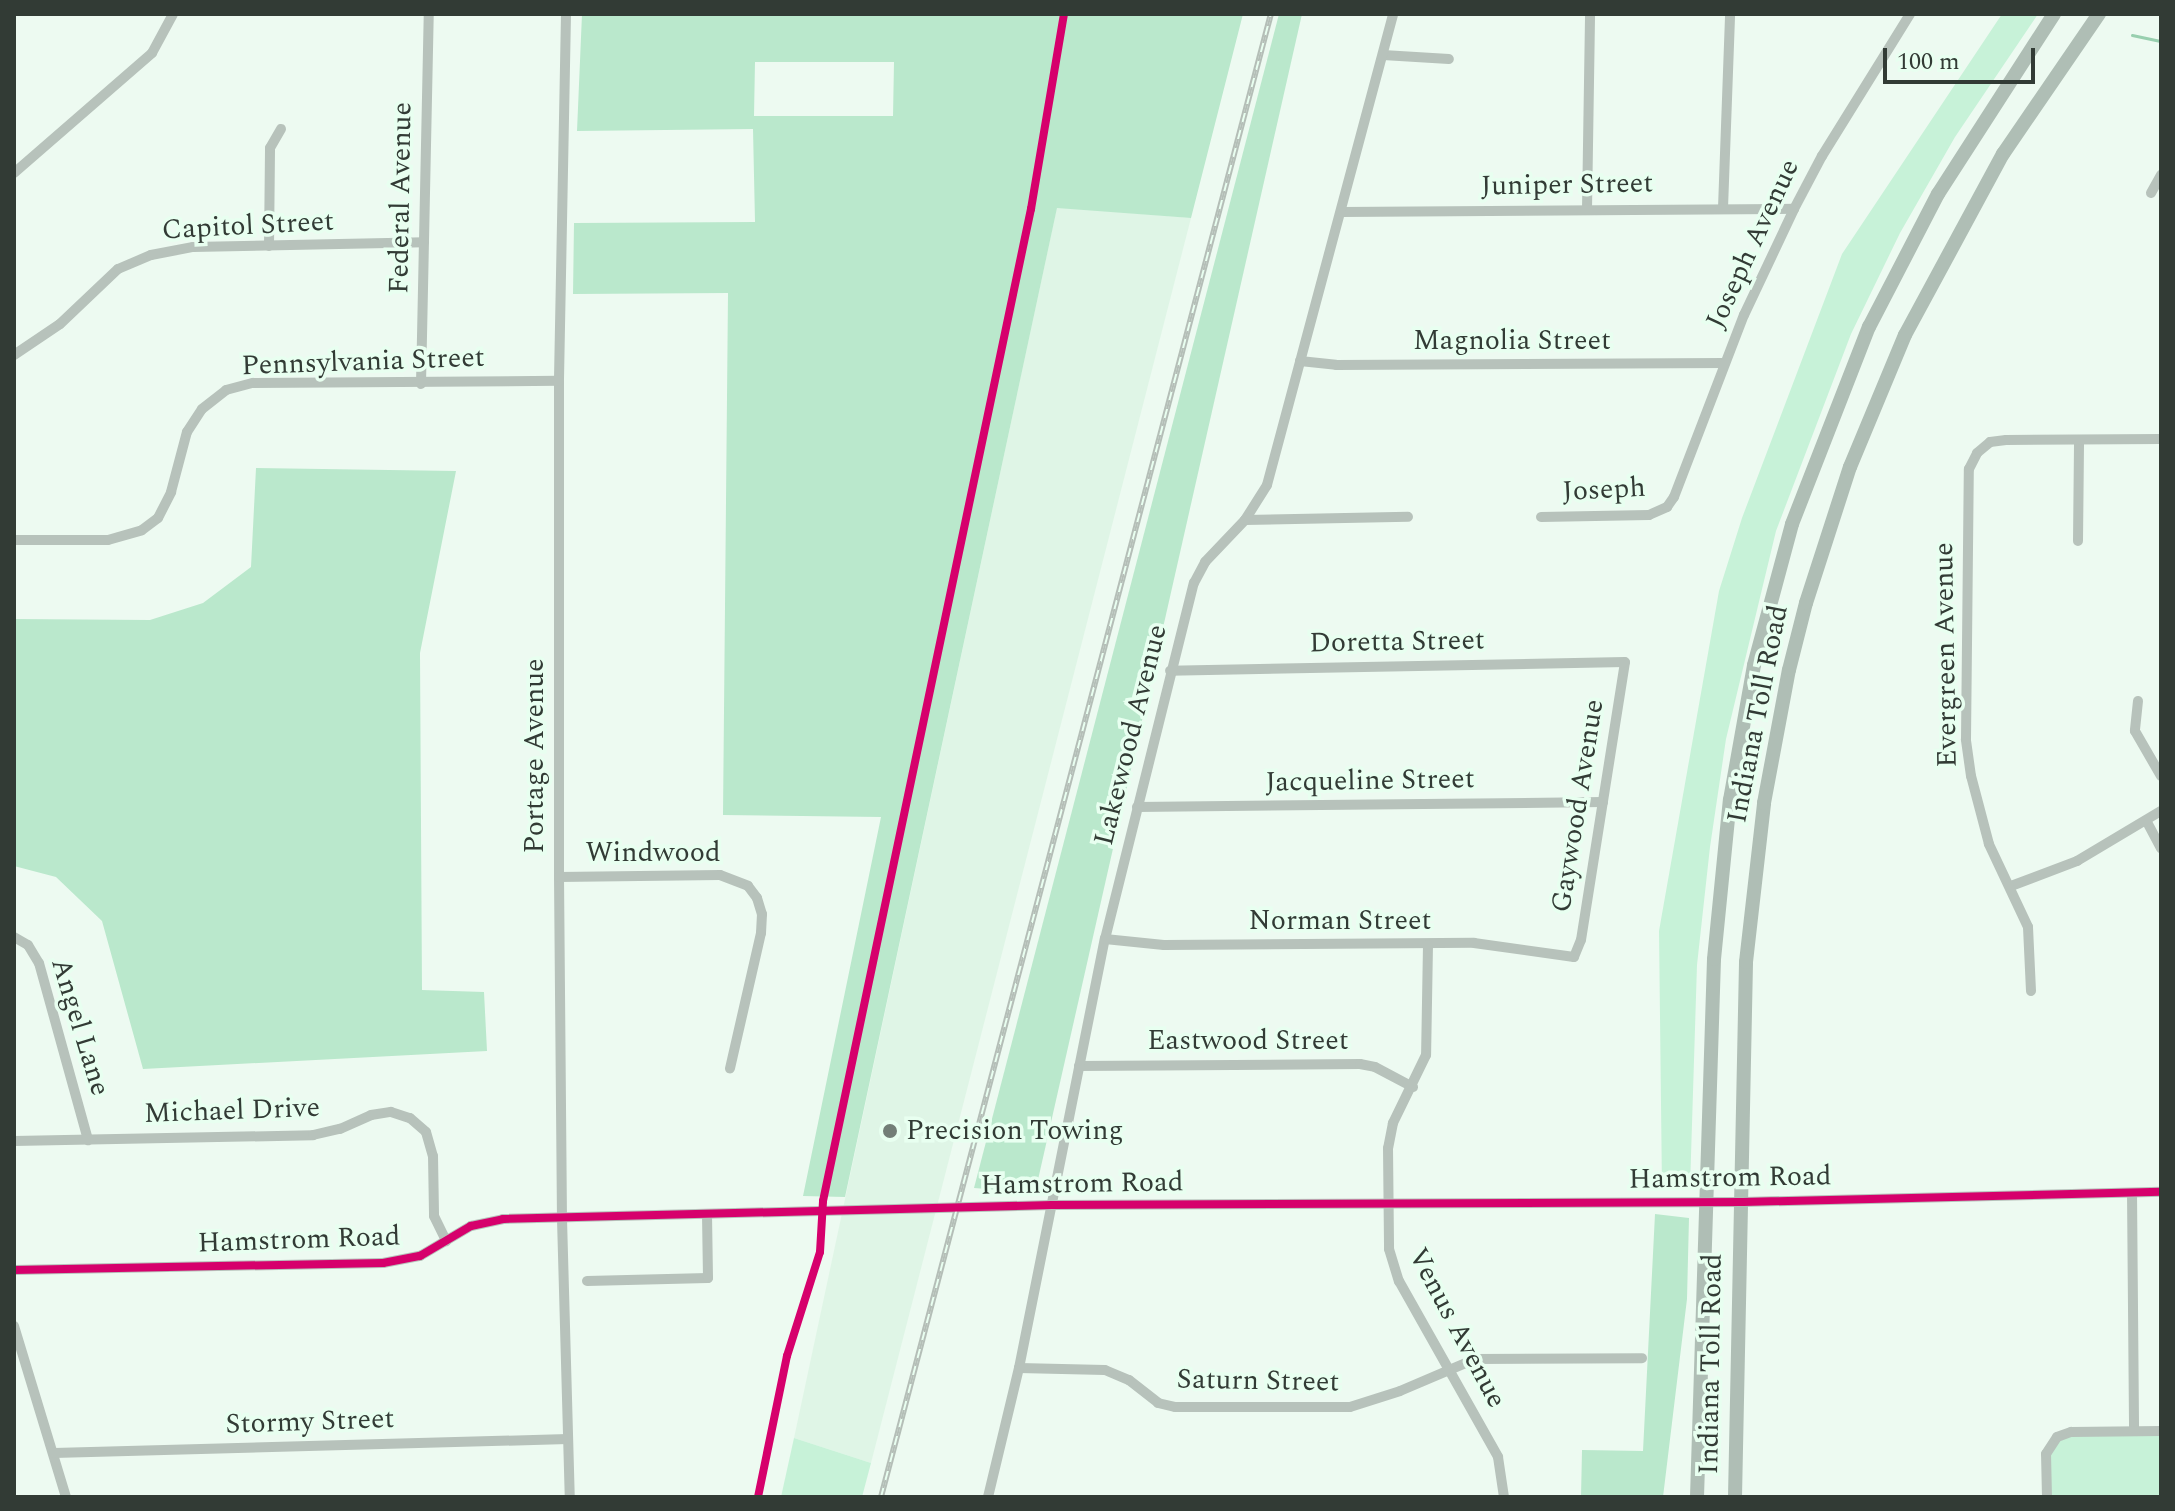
<!DOCTYPE html>
<style>
body{margin:0}
#map{position:relative;width:2175px;height:1511px;overflow:hidden;background:#edfaf1;font-family:Spectral,serif}
div>[style]{position:absolute}
.built>*{inset:0;background:#dff5e6}
.green>*{inset:0;background:#c7f2d8}
.forest>*{inset:0;background:#bae8cc}
.stream>*{height:3px;margin:-1.5px;padding:0 1.5px;transform-origin:1.5px;border-radius:1.5px;background:#98cfaf}
.minor>*{height:10px;margin:-5px;padding:0 5px;transform-origin:5px;border-radius:5px;background:#b7c2bb}
.highway>*{height:14px;margin:-7px;padding:0 7px;transform-origin:7px;border-radius:7px;background:#afbeb5}
.rail>*{height:6px;margin-top:-3px;transform-origin:0;background:repeating-linear-gradient(90deg,#e8fff0 0 9px,#b4beb7 0 18px);box-sizing:border-box;border-block:2px solid #b4beb7}
.cycleway>*{height:8px;margin:-4px;padding:0 4px;transform-origin:4px;border-radius:4px;background:#d6006c}
.dots>*{width:22px;height:22px;translate:-50% -50%;box-sizing:border-box;border:4px solid #e8fff0;border-radius:50%}
span{translate:-50% -50%;white-space:nowrap;text-align:center;line-height:1.15;-webkit-text-stroke:7px #e8fff0;paint-order:stroke}
.street-label{font-size:28px;color:#323b35}
.poi-label{font-size:28px;color:#323b35}
.left{translate:0 -50%;text-align:left}
.frame{position:absolute;inset:0;border:16px solid #323b35;pointer-events:none}
.scale{position:absolute;left:1883px;top:48px;width:152px;height:36px;box-sizing:border-box;border:4px solid #323b35;border-top:0;padding-left:10px;font-size:24px;line-height:28px;white-space:nowrap;color:#323b35;-webkit-text-stroke:6px #e8fff0;paint-order:stroke}
</style>
<div id="map">
<div class="built">
<div style="clip-path:polygon(1057px 207px,1191px 218px,871px 1463px,794px 1438px)"></div>
</div>
<div class="green">
<div style="clip-path:polygon(2002px 14px,2038px 14px,1955px 137px,1900px 233px,1851px 334px,1776px 531px,1726px 739px,1710px 847px,1697px 965px,1690px 1188px,1662px 1189px,1659px 931px,1719px 591px,1742px 518px,1842px 254px)"></div>
<div style="clip-path:polygon(2161px 1431px,2161px 1497px,2047px 1497px,2049px 1445px,2057px 1437px)"></div>
<div style="clip-path:polygon(794px 1438px,871px 1463px,862px 1497px,781px 1497px)"></div>
</div>
<div class="forest">
<div style="clip-path:polygon(evenodd,582px 14px,1243px 14px,1191px 218px,1057px 208px,845px 1197px,803px 1196px,881px 817px,723px 815px,728px 293px,573px 294px,574px 223px,755px 222px,753px 129px,577px 131px,582px 14px,755px 62px,894px 62px,893px 116px,754px 116px,755px 62px)"></div>
<div style="clip-path:polygon(1279px 14px,1302px 14px,1035px 1193px,974px 1188px)"></div>
<div style="clip-path:polygon(256px 468px,456px 471px,420px 653px,422px 990px,484px 992px,487px 1051px,143px 1069px,102px 921px,56px 877px,14px 866px,14px 619px,150px 620px,203px 603px,251px 567px)"></div>
<div style="clip-path:polygon(1655px 1214px,1689px 1218px,1687px 1299px,1663px 1497px,1581px 1497px,1582px 1450px,1643px 1451px)"></div>
</div>
<div class="stream">
<div style="left:2132px;top:35px;width:30px;rotate:12deg"></div>
</div>
<div class="minor">
<div style="left:566px;top:14px;width:367px;rotate:91.1deg"></div>
<div style="left:559px;top:381px;width:496px;rotate:90deg"></div>
<div style="left:559px;top:877px;width:342px;rotate:89.5deg"></div>
<div style="left:562px;top:1219px;width:278px;rotate:88.4deg"></div>
<div style="left:1383px;top:55px;width:66px;rotate:3.5deg"></div>
<div style="left:14px;top:173px;width:183px;rotate:-41deg"></div>
<div style="left:152px;top:53px;width:44px;rotate:-61.7deg"></div>
<div style="left:2151px;top:193px;width:21px;rotate:-61deg"></div>
<div style="left:1723px;top:208px;width:194px;rotate:-87.9deg"></div>
<div style="left:1587px;top:209px;width:195px;rotate:-89.1deg"></div>
<div style="left:1341px;top:212px;width:453px;rotate:-0.4deg"></div>
<div style="left:269px;top:246px;width:98px;rotate:-89.4deg"></div>
<div style="left:270px;top:148px;width:22px;rotate:-60deg"></div>
<div style="left:14px;top:355px;width:55px;rotate:-34deg"></div>
<div style="left:60px;top:324px;width:80px;rotate:-43.5deg"></div>
<div style="left:118px;top:269px;width:36px;rotate:-23deg"></div>
<div style="left:151px;top:255px;width:43px;rotate:-10.8deg"></div>
<div style="left:193px;top:247px;width:231px;rotate:-1.2deg"></div>
<div style="left:1300px;top:361px;width:36px;rotate:6deg"></div>
<div style="left:1336px;top:365px;width:388px;rotate:-0.3deg"></div>
<div style="left:421px;top:384px;width:370px;rotate:-88.8deg"></div>
<div style="left:1541px;top:517px;width:108px;rotate:-1.1deg"></div>
<div style="left:1649px;top:515px;width:20px;rotate:-24deg"></div>
<div style="left:1667px;top:507px;width:12px;rotate:-55deg"></div>
<div style="left:1674px;top:497px;width:195px;rotate:-69deg"></div>
<div style="left:1744px;top:315px;width:117px;rotate:-64.7deg"></div>
<div style="left:1794px;top:209px;width:60px;rotate:-62.2deg"></div>
<div style="left:1822px;top:156px;width:167px;rotate:-58.2deg"></div>
<div style="left:1245px;top:520px;width:163px;rotate:-1.1deg"></div>
<div style="left:14px;top:540px;width:94px"></div>
<div style="left:108px;top:540px;width:35px;rotate:-16deg"></div>
<div style="left:142px;top:530px;width:20px;rotate:-37deg"></div>
<div style="left:158px;top:518px;width:29px;rotate:-63deg"></div>
<div style="left:171px;top:492px;width:62px;rotate:-75.1deg"></div>
<div style="left:187px;top:432px;width:27px;rotate:-57deg"></div>
<div style="left:202px;top:409px;width:31px;rotate:-38deg"></div>
<div style="left:226px;top:390px;width:28px;rotate:-15deg"></div>
<div style="left:253px;top:383px;width:306px;rotate:-0.4deg"></div>
<div style="left:2078px;top:541px;width:101px;rotate:-89.4deg"></div>
<div style="left:2138px;top:701px;width:30px;rotate:96deg"></div>
<div style="left:2135px;top:731px;width:52px;rotate:60deg"></div>
<div style="left:1137px;top:807px;width:466px;rotate:-0.6deg"></div>
<div style="left:2147px;top:822px;width:30px;rotate:62deg"></div>
<div style="left:559px;top:877px;width:161px;rotate:-0.7deg"></div>
<div style="left:720px;top:875px;width:30px;rotate:21deg"></div>
<div style="left:748px;top:886px;width:15px;rotate:53deg"></div>
<div style="left:757px;top:898px;width:17px;rotate:73deg"></div>
<div style="left:762px;top:914px;width:19px;rotate:93deg"></div>
<div style="left:761px;top:933px;width:139px;rotate:102.9deg"></div>
<div style="left:2011px;top:886px;width:71px;rotate:-20.7deg"></div>
<div style="left:2077px;top:861px;width:98px;rotate:-30.8deg"></div>
<div style="left:14px;top:937px;width:16px;rotate:30deg"></div>
<div style="left:28px;top:945px;width:21px;rotate:59deg"></div>
<div style="left:39px;top:963px;width:184px;rotate:74.5deg"></div>
<div style="left:1105px;top:939px;width:59px;rotate:5.8deg"></div>
<div style="left:1164px;top:945px;width:310px;rotate:-0.4deg"></div>
<div style="left:1474px;top:943px;width:101px;rotate:8deg"></div>
<div style="left:1574px;top:957px;width:18px;rotate:-68deg"></div>
<div style="left:1581px;top:940px;width:281px;rotate:-81deg"></div>
<div style="left:1625px;top:662px;width:455px;rotate:178.9deg"></div>
<div style="left:1428px;top:945px;width:110px;rotate:91deg"></div>
<div style="left:1426px;top:1055px;width:76px;rotate:115.9deg"></div>
<div style="left:1393px;top:1123px;width:25px;rotate:101deg"></div>
<div style="left:1388px;top:1148px;width:101px;rotate:89.4deg"></div>
<div style="left:1389px;top:1249px;width:34px;rotate:73deg"></div>
<div style="left:1399px;top:1281px;width:202px;rotate:60.6deg"></div>
<div style="left:1498px;top:1457px;width:40px;rotate:81.5deg"></div>
<div style="left:2031px;top:991px;width:64px;rotate:-92.7deg"></div>
<div style="left:2028px;top:927px;width:92px;rotate:-115.2deg"></div>
<div style="left:1989px;top:844px;width:70px;rotate:-104.8deg"></div>
<div style="left:1971px;top:776px;width:37px;rotate:-98deg"></div>
<div style="left:1966px;top:739px;width:270px;rotate:-89.4deg"></div>
<div style="left:1969px;top:469px;width:18px;rotate:-63deg"></div>
<div style="left:1977px;top:453px;width:17px;rotate:-40deg"></div>
<div style="left:1990px;top:442px;width:16px;rotate:-7deg"></div>
<div style="left:2006px;top:440px;width:155px;rotate:-0.4deg"></div>
<div style="left:1079px;top:1066px;width:281px;rotate:-0.4deg"></div>
<div style="left:1360px;top:1064px;width:15px;rotate:11deg"></div>
<div style="left:1375px;top:1067px;width:43px;rotate:27.8deg"></div>
<div style="left:14px;top:1141px;width:299px;rotate:-1.1deg"></div>
<div style="left:313px;top:1135px;width:28px;rotate:-13deg"></div>
<div style="left:340px;top:1129px;width:34px;rotate:-24deg"></div>
<div style="left:371px;top:1115px;width:20px;rotate:-9deg"></div>
<div style="left:391px;top:1112px;width:20px;rotate:18deg"></div>
<div style="left:410px;top:1118px;width:21px;rotate:41deg"></div>
<div style="left:426px;top:1132px;width:25px;rotate:74deg"></div>
<div style="left:433px;top:1156px;width:60px;rotate:89deg"></div>
<div style="left:434px;top:1216px;width:28px;rotate:64deg"></div>
<div style="left:2132px;top:1193px;width:238px;rotate:89.5deg"></div>
<div style="left:14px;top:1270px;width:369px;rotate:-1.1deg"></div>
<div style="left:383px;top:1263px;width:38px;rotate:-11deg"></div>
<div style="left:420px;top:1256px;width:59px;rotate:-30.5deg"></div>
<div style="left:471px;top:1226px;width:33px;rotate:-12deg"></div>
<div style="left:503px;top:1219px;width:549px;rotate:-1.46deg"></div>
<div style="left:1052px;top:1205px;width:691px;rotate:-0.25deg"></div>
<div style="left:1743px;top:1202px;width:418px;rotate:-1.4deg"></div>
<div style="left:587px;top:1281px;width:121px;rotate:-1.4deg"></div>
<div style="left:708px;top:1278px;width:63px;rotate:-90.9deg"></div>
<div style="left:14px;top:1326px;width:179px;rotate:73.1deg"></div>
<div style="left:1019px;top:1368px;width:86px;rotate:1.3deg"></div>
<div style="left:1105px;top:1370px;width:26px;rotate:23deg"></div>
<div style="left:1129px;top:1380px;width:37px;rotate:38deg"></div>
<div style="left:1158px;top:1403px;width:17px;rotate:13deg"></div>
<div style="left:1175px;top:1407px;width:175px"></div>
<div style="left:1350px;top:1407px;width:52px;rotate:-17.7deg"></div>
<div style="left:1400px;top:1391px;width:82px;rotate:-23.1deg"></div>
<div style="left:1475px;top:1359px;width:167px;rotate:-0.3deg"></div>
<div style="left:54px;top:1453px;width:514px;rotate:-1.56deg"></div>
<div style="left:988px;top:1497px;width:133px;rotate:-76.5deg"></div>
<div style="left:1019px;top:1368px;width:438px;rotate:-78.7deg"></div>
<div style="left:1105px;top:939px;width:367px;rotate:-76deg"></div>
<div style="left:1194px;top:583px;width:24px;rotate:-62deg"></div>
<div style="left:1205px;top:562px;width:58px;rotate:-46.4deg"></div>
<div style="left:1245px;top:520px;width:41px;rotate:-57.8deg"></div>
<div style="left:1267px;top:485px;width:488px;rotate:-75deg"></div>
<div style="left:2047px;top:1497px;width:43px;rotate:-91.3deg"></div>
<div style="left:2046px;top:1454px;width:20px;rotate:-57deg"></div>
<div style="left:2057px;top:1437px;width:15px;rotate:-20deg"></div>
<div style="left:2071px;top:1432px;width:90px;rotate:-0.6deg"></div>
</div>
<div class="highway">
<div style="left:1697px;top:1497px;width:538px;rotate:-88.19deg"></div>
<div style="left:1714px;top:959px;width:160px;rotate:-84.3deg"></div>
<div style="left:1730px;top:800px;width:137px;rotate:-79.9deg"></div>
<div style="left:1754px;top:665px;width:146px;rotate:-74.9deg"></div>
<div style="left:1792px;top:524px;width:212px;rotate:-68.7deg"></div>
<div style="left:1869px;top:327px;width:150px;rotate:-62.6deg"></div>
<div style="left:1938px;top:194px;width:214px;rotate:-57.2deg"></div>
<div style="left:1735px;top:1497px;width:535px;rotate:-88.82deg"></div>
<div style="left:1746px;top:962px;width:160px;rotate:-83.5deg"></div>
<div style="left:1764px;top:803px;width:135px;rotate:-79.4deg"></div>
<div style="left:1789px;top:670px;width:69px;rotate:-75.8deg"></div>
<div style="left:1806px;top:603px;width:143px;rotate:-72.1deg"></div>
<div style="left:1850px;top:467px;width:143px;rotate:-67.4deg"></div>
<div style="left:1905px;top:335px;width:206px;rotate:-61.6deg"></div>
<div style="left:2003px;top:154px;width:170px;rotate:-55.6deg"></div>
</div>
<div class="rail">
<div style="left:881px;top:1497px;width:1533px;rotate:-75.27deg"></div>
</div>
<div class="cycleway">
<div style="left:14px;top:1270px;width:369px;rotate:-1.1deg"></div>
<div style="left:383px;top:1263px;width:38px;rotate:-11deg"></div>
<div style="left:420px;top:1256px;width:59px;rotate:-30.5deg"></div>
<div style="left:471px;top:1226px;width:33px;rotate:-12deg"></div>
<div style="left:503px;top:1219px;width:549px;rotate:-1.46deg"></div>
<div style="left:1052px;top:1205px;width:691px;rotate:-0.25deg"></div>
<div style="left:1743px;top:1202px;width:418px;rotate:-1.4deg"></div>
<div style="left:758px;top:1497px;width:144px;rotate:-78.4deg"></div>
<div style="left:787px;top:1356px;width:109px;rotate:-72.4deg"></div>
<div style="left:820px;top:1252px;width:51px;rotate:-86.6deg"></div>
<div style="left:823px;top:1201px;width:1014px;rotate:-78.16deg"></div>
<div style="left:1031px;top:209px;width:198px;rotate:-80.4deg"></div>
</div>
<div class="dots">
<div style="left:890px;top:1131px;background:#737e77"></div>
</div>
<div class="street-label">
<span style="left:1567px;top:185px;rotate:-1deg">Juniper Street</span>
<span style="left:401px;top:198px;rotate:-89deg">Federal Avenue</span>
<span style="left:248px;top:226px;rotate:-3deg">Capitol Street</span>
<span style="left:1753px;top:244px;rotate:-65deg">Joseph Avenue</span>
<span style="left:1512px;top:341px">Magnolia Street</span>
<span style="left:363px;top:362px;rotate:-2deg">Pennsylvania Street</span>
<span style="left:1604px;top:490px;rotate:-3deg">Joseph</span>
<span style="left:1397px;top:642px;rotate:-1deg">Doretta Street</span>
<span style="left:1946px;top:655px;rotate:-91deg">Evergreen Avenue</span>
<span style="left:1758px;top:714px;rotate:-79deg">Indiana Toll Road</span>
<span style="left:1131px;top:735px;rotate:-76deg">Lakewood Avenue</span>
<span style="left:535px;top:756px;rotate:-90deg">Portage Avenue</span>
<span style="left:1370px;top:781px;rotate:-1deg">Jacqueline Street</span>
<span style="left:1578px;top:806px;rotate:-81deg">Gaywood Avenue</span>
<span style="left:653px;top:853px">Windwood</span>
<span style="left:1340px;top:921px">Norman Street</span>
<span style="left:80px;top:1027px;rotate:73deg">Angel Lane</span>
<span style="left:1248px;top:1041px">Eastwood Street</span>
<span style="left:232px;top:1111px;rotate:-2deg">Michael Drive</span>
<span style="left:1730px;top:1178px;rotate:-1deg">Hamstrom Road</span>
<span style="left:1082px;top:1184px;rotate:-1deg">Hamstrom Road</span>
<span style="left:299px;top:1240px;rotate:-2deg">Hamstrom Road</span>
<span style="left:1457px;top:1328px;rotate:62deg">Venus Avenue</span>
<span style="left:1711px;top:1364px;rotate:-89deg">Indiana Toll Road</span>
<span style="left:1258px;top:1381px;rotate:1deg">Saturn Street</span>
<span style="left:310px;top:1422px;rotate:-2deg">Stormy Street</span>
</div>
<div class="poi-label">
<span class="left" style="left:906px;top:1131px">Precision Towing</span>
</div>
<div class="frame"></div>
<div class="scale">100 m</div>
</div>
